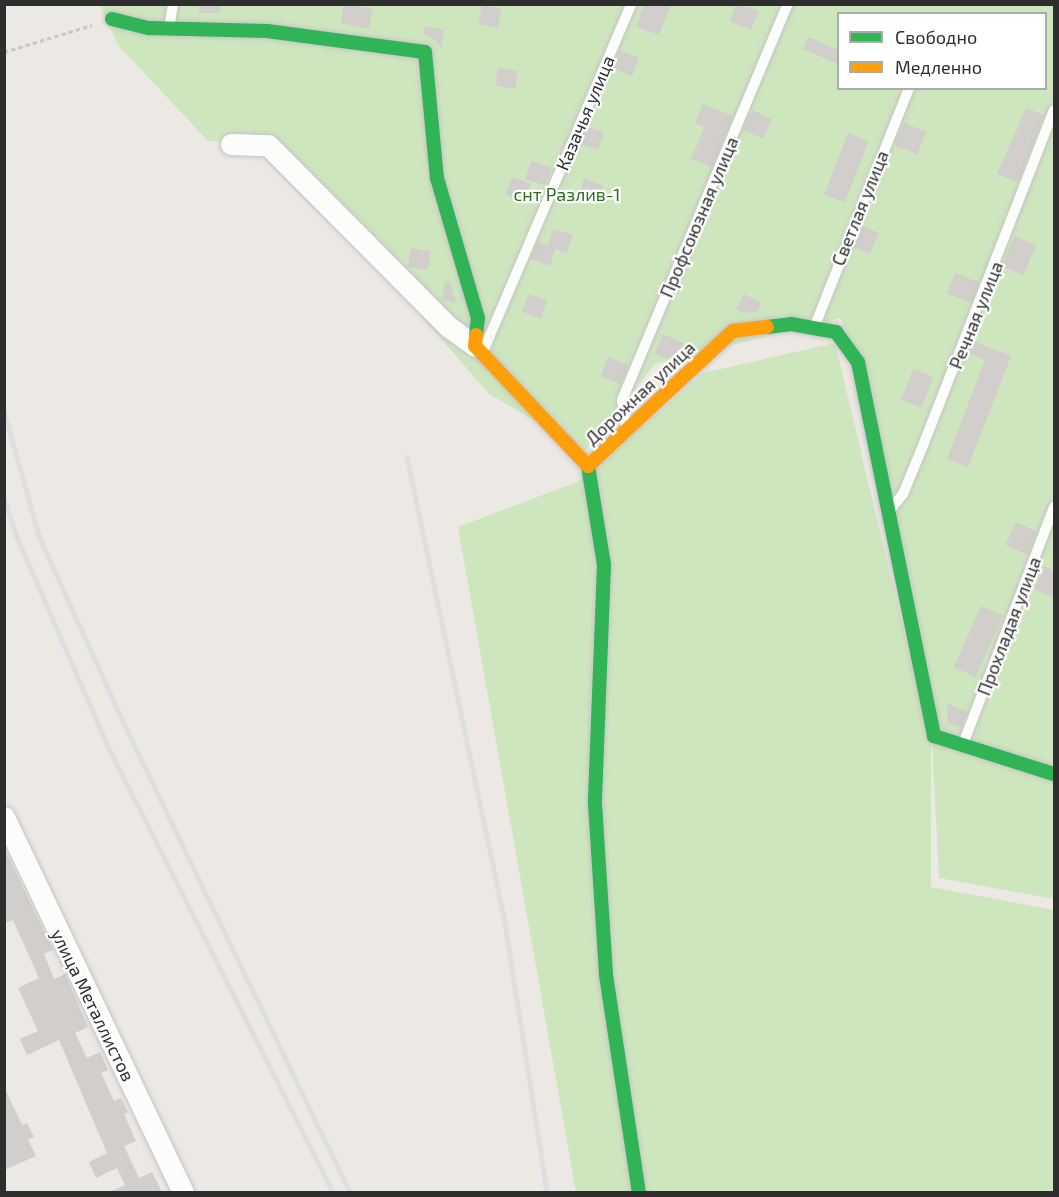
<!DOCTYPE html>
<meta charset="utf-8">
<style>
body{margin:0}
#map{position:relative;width:1059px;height:1197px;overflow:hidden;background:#ece8e4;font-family:"Exo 2",sans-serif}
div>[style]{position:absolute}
.green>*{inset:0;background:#cee6be}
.building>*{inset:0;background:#d1cecb;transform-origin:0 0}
.path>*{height:3px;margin-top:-1.5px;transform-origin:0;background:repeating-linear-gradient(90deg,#c9c9c8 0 4.5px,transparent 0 7.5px)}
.roads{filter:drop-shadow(0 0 2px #c5c4c5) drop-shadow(0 0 2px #c5c4c5)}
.lane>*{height:10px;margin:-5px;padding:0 5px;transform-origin:5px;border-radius:5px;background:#fcfcfb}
.street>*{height:21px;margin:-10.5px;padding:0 10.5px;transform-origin:10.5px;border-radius:10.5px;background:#fcfcfb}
.fast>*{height:14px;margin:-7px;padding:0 7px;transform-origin:7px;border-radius:7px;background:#30b455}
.slow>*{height:14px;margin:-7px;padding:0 7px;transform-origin:7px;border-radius:7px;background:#ff9f0a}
.rail>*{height:4.5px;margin:-2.25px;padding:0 2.25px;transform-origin:2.25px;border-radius:2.25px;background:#dfdfe1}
span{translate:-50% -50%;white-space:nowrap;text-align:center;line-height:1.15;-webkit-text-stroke:4.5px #fff;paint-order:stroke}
.street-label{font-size:18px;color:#2e2e2e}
.park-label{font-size:18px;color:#2c6e1b}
.frame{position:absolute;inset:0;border:6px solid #2e2e2e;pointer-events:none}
.legend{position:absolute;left:837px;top:12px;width:210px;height:78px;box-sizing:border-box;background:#fff;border:2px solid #ababab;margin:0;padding:8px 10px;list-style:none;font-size:18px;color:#2e2e2e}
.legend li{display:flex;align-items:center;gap:12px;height:30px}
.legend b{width:30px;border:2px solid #ababab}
</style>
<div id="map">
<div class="green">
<div style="clip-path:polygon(evenodd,100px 5px,1054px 5px,1054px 899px,939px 878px,932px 741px,841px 318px,655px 364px,585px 451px,488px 393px,270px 142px,208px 141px,118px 45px,100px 5px,838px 14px,1046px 14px,1046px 88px,838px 88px,838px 14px)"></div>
<div style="clip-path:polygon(835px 343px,931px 745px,931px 887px,1054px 910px,1054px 1192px,576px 1192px,458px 527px,582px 480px,703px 373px)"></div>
</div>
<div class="building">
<div style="left:199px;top:4px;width:21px;height:9px"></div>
<div style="left:344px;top:4px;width:29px;height:20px;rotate:10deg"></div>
<div style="clip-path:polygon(644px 4px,671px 4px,659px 35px,636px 27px)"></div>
<div style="clip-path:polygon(736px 4px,759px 11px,751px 30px,730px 21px)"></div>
<div style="left:482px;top:5px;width:20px;height:19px;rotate:11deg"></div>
<div style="clip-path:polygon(424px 26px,444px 30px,441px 48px,434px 39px,423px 35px)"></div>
<div style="clip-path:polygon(808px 37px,838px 50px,838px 64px,803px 49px)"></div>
<div style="left:620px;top:51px;width:20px;height:19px;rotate:20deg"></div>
<div style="left:498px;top:68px;width:20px;height:18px;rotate:9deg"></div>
<div style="clip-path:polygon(703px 104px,733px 116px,712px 167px,691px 159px,704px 127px,695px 123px)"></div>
<div style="clip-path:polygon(1026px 108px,1044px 115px,1018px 182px,997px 174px)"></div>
<div style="left:752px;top:110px;width:22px;height:22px;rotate:24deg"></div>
<div style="left:904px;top:123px;width:24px;height:24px;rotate:22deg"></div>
<div style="clip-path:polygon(587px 127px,604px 132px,598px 150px,579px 144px)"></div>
<div style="left:848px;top:133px;width:22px;height:66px;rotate:21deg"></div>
<div style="left:531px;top:161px;width:21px;height:19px;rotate:17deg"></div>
<div style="left:512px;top:177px;width:20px;height:19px;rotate:20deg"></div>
<div style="left:584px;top:179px;width:21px;height:19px;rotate:19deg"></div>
<div style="left:862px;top:226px;width:18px;height:23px;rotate:22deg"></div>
<div style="clip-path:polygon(553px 229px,573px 235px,567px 253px,555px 249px,550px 266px,530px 259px,538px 242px,548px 245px)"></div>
<div style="left:1015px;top:236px;width:23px;height:33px;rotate:23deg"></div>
<div style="left:411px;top:248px;width:20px;height:19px;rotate:9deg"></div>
<div style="left:955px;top:273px;width:26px;height:22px;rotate:21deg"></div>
<div style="clip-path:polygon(445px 281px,450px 282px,456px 303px,442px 300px)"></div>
<div style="left:528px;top:294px;width:20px;height:19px;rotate:18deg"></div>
<div style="clip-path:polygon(744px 294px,761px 303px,757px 312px,744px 313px,736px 309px)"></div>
<div style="left:663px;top:334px;width:23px;height:21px;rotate:23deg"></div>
<div style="clip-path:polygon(973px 341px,1011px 356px,968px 467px,947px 459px,985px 360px,968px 353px)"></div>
<div style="left:608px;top:357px;width:22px;height:21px;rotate:21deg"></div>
<div style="left:913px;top:369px;width:22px;height:33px;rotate:21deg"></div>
<div style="left:1016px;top:522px;width:23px;height:25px;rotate:25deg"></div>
<div style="clip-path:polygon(1044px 566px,1054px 571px,1054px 598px,1034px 589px)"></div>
<div style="left:981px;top:606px;width:24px;height:67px;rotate:24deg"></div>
<div style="clip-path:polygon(947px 703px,967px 712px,961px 727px,948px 723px)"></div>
<div style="clip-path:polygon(4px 848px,53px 950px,44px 954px,54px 979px,65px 974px,88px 1027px,75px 1033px,87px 1058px,100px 1052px,108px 1070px,101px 1073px,114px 1101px,121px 1098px,128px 1112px,124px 1114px,136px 1141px,124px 1146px,139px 1178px,152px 1172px,162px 1192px,109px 1192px,125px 1185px,117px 1168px,96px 1178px,89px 1162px,107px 1153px,59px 1040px,27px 1055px,20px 1039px,38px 1031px,18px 988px,39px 978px,13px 920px,4px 923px)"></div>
<div style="clip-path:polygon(4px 1087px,22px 1125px,27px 1123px,34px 1137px,28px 1140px,36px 1156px,4px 1170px)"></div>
</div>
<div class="path">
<div style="left:4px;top:52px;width:92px;rotate:-17.1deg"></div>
</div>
<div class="roads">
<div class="lane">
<div style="left:169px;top:29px;width:25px;rotate:-81deg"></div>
<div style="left:814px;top:328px;width:258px;rotate:-68.4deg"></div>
<div style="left:485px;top:347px;width:373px;rotate:-66.9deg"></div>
<div style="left:626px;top:426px;width:26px;rotate:-99deg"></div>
<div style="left:622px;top:400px;width:429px;rotate:-67.3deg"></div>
<div style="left:890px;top:510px;width:21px;rotate:-51deg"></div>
<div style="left:903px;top:494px;width:55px;rotate:-67.6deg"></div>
<div style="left:924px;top:443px;width:357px;rotate:-68.7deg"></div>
<div style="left:963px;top:744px;width:254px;rotate:-69deg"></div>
</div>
<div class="street">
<div style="left:231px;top:144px;width:37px;rotate:2deg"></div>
<div style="left:268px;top:145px;width:257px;rotate:45.2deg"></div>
<div style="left:449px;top:327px;width:32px;rotate:36deg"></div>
<div style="left:4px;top:817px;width:416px;rotate:64.5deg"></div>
</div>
<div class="fast">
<div style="left:112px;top:19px;width:38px;rotate:14deg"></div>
<div style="left:149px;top:28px;width:118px;rotate:1.5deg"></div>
<div style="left:267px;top:31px;width:159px;rotate:7.6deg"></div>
<div style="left:425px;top:52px;width:127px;rotate:84.6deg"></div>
<div style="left:437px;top:178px;width:146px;rotate:73.7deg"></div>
<div style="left:478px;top:318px;width:17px;rotate:97deg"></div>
<div style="left:767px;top:327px;width:24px;rotate:-7deg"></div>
<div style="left:791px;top:324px;width:46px;rotate:10.1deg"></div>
<div style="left:836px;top:332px;width:37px;rotate:54deg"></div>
<div style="left:858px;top:362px;width:382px;rotate:78.5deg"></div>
<div style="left:934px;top:736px;width:126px;rotate:17.6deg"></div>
<div style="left:588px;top:466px;width:100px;rotate:80.8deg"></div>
<div style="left:604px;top:565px;width:239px;rotate:92.2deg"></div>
<div style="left:595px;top:804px;width:171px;rotate:86.3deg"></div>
<div style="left:606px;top:975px;width:219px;rotate:81.4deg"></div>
</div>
<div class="slow">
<div style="left:476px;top:335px;width:11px;rotate:95deg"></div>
<div style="left:475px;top:346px;width:165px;rotate:46.7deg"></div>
<div style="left:588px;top:466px;width:198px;rotate:-43deg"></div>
<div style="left:733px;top:331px;width:34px;rotate:-7deg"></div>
</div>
</div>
<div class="rail">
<div style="left:4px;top:410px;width:131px;rotate:74.5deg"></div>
<div style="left:39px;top:536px;width:213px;rotate:65.6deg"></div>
<div style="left:127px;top:730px;width:513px;rotate:64.23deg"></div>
<div style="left:407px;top:457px;width:470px;rotate:78.1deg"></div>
<div style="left:504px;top:917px;width:278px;rotate:81.1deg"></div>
<div style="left:4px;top:498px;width:41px;rotate:71.6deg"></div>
<div style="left:17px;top:537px;width:226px;rotate:66.5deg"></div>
<div style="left:107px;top:744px;width:502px;rotate:63.23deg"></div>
</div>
<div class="street-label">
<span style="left:585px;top:113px;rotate:-67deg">Казачья улица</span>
<span style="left:860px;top:208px;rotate:-68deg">Светлая улица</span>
<span style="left:699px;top:217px;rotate:-67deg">Профсоюзная улица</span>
<span style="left:976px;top:315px;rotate:-68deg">Речная улица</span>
<span style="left:640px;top:393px;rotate:-43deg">Дорожная улица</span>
<span style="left:1009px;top:626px;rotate:-69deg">Прохладая улица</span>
<span style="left:93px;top:1005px;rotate:64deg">улица Металлистов</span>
</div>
<div class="park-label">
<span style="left:567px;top:194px">снт Разлив-1</span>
</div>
<div class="frame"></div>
<ul class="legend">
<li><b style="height:8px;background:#30b455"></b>Свободно</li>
<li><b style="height:8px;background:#ff9f0a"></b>Медленно</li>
</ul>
</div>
